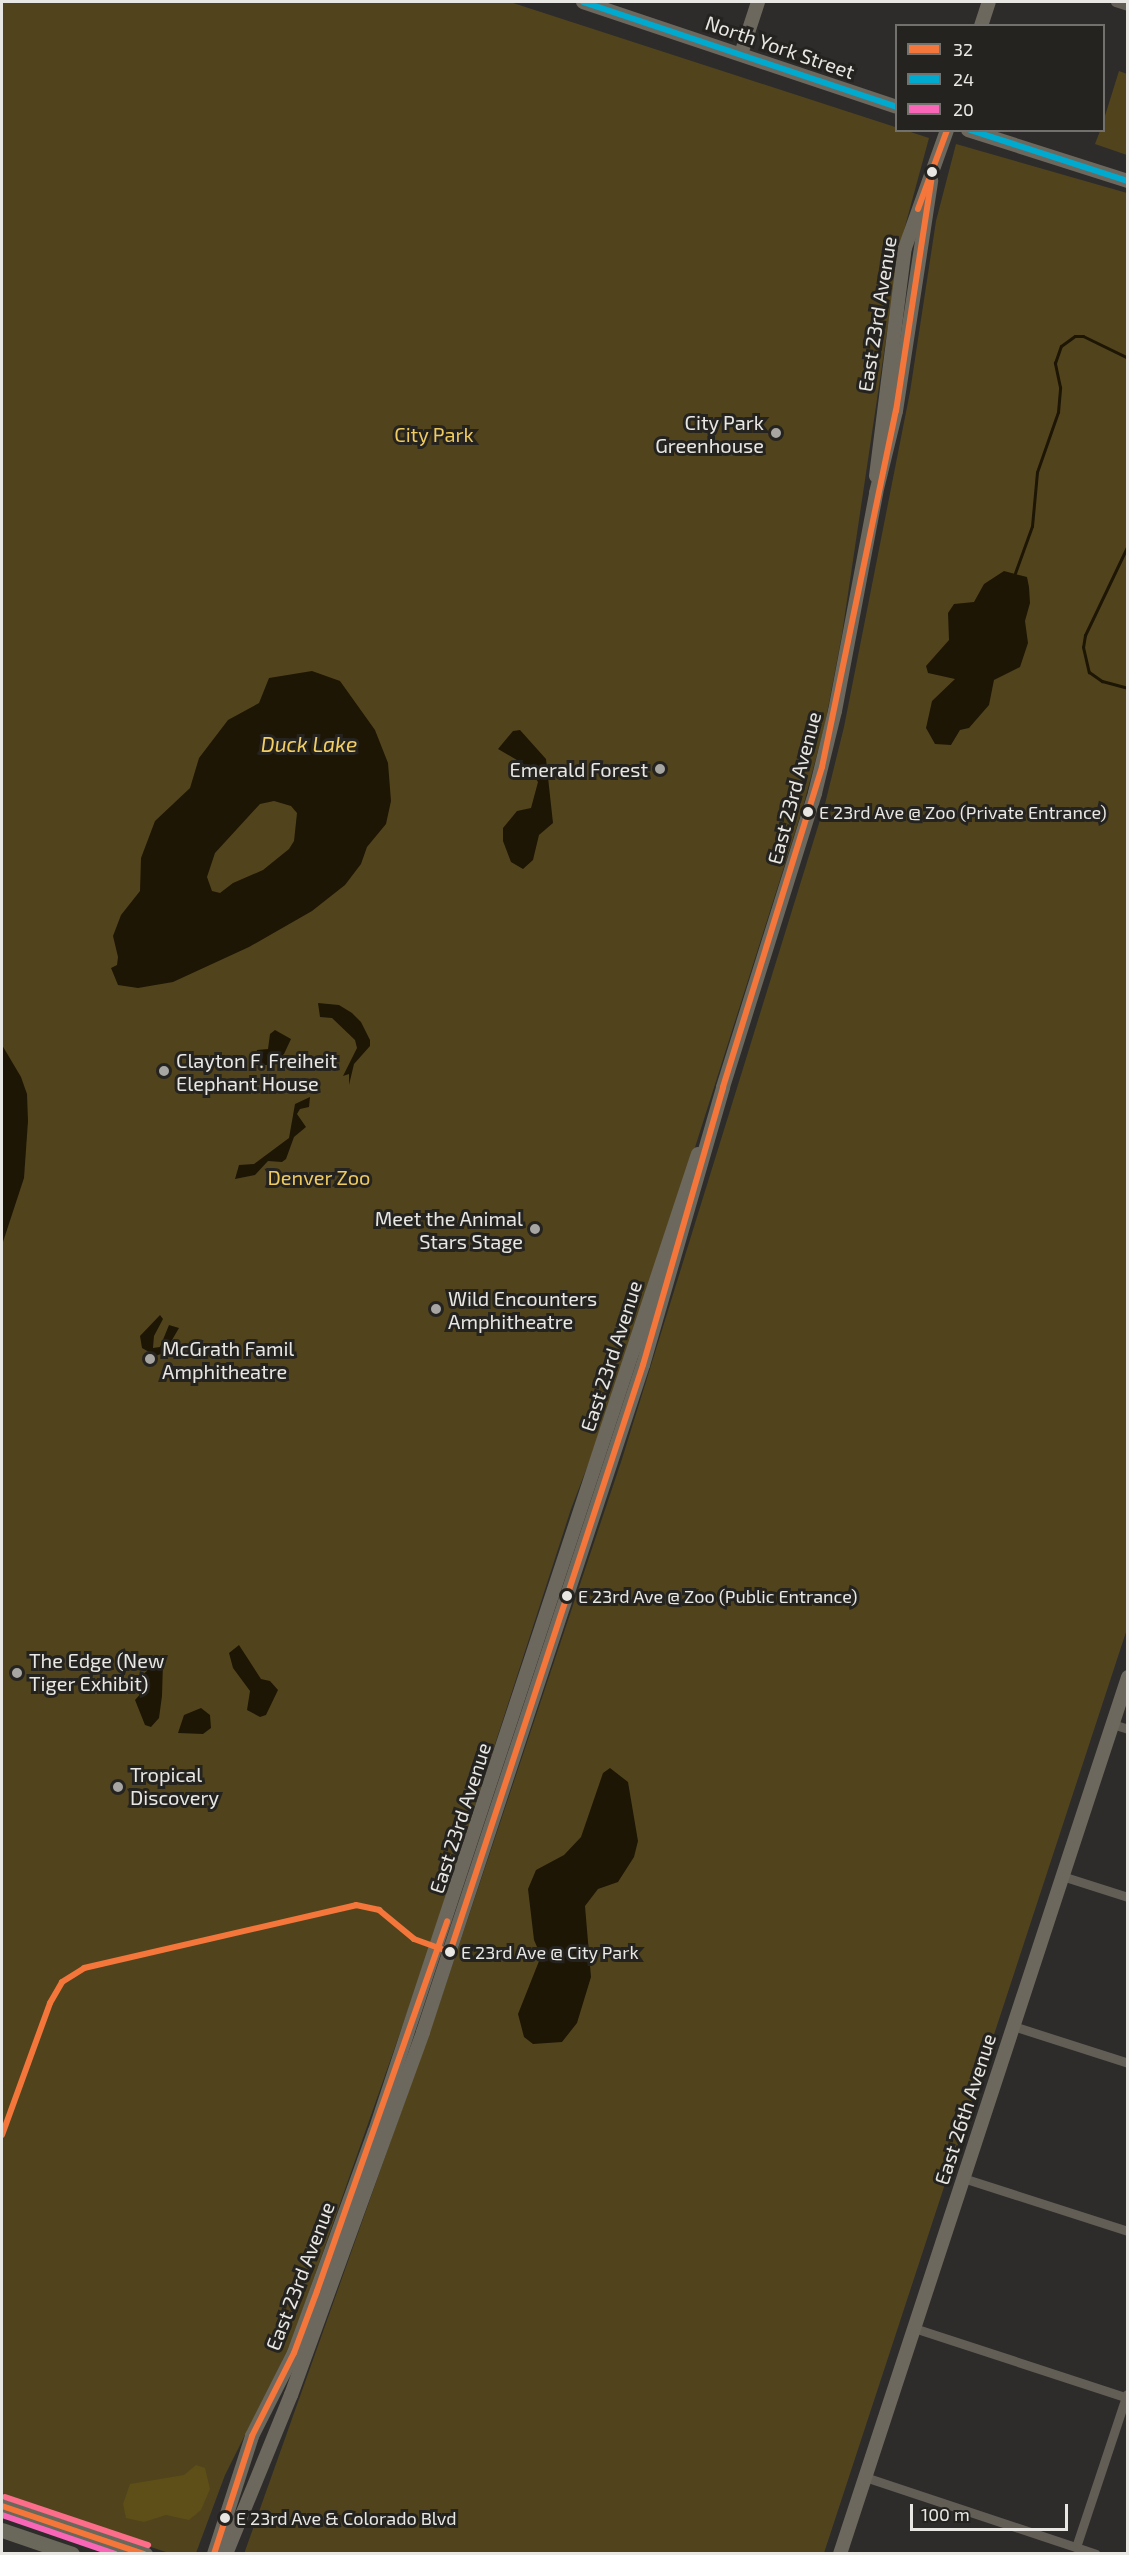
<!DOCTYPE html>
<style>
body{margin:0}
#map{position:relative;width:1129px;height:2555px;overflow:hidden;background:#2d2c2b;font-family:"Exo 2",sans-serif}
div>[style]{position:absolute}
.green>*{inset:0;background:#51441d}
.forest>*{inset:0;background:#5e4e17}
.water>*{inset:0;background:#1e1604}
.stream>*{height:3px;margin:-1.5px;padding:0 1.5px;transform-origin:1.5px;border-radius:1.5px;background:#1e1604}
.street>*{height:9px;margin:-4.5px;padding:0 4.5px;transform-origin:4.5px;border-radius:4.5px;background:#625e55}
.secondary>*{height:14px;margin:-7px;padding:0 7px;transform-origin:7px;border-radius:7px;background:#6d685d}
.primary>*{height:15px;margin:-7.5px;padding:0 7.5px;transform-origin:7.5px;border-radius:7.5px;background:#6a675b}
.bus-1>*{height:6px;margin:-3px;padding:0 3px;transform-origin:3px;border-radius:3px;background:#f5763a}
.bus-2>*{height:6px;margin:-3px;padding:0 3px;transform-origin:3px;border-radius:3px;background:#00a9ce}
.bus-3>*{height:6px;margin:-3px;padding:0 3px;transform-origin:3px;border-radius:3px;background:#fa66b7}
.bus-4>*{height:6px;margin:-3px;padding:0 3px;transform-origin:3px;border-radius:3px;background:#fb6d88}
.dots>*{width:16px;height:16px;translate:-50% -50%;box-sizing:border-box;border:3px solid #252320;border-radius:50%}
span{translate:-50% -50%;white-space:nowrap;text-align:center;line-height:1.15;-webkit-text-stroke:6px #252320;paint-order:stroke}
.bus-label{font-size:18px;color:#e8e7e4}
.left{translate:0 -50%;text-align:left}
.street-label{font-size:20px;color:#e8e7e4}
.poi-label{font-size:20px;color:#e8e7e4}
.right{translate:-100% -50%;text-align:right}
.park-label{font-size:20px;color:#efca5e}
.water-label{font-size:21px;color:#f3cf63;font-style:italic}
.frame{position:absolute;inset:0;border:3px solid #e8e7e4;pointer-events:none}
.legend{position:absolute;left:895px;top:24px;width:210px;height:108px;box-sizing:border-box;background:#252320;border:2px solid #73716e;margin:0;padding:8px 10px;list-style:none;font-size:18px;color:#e8e7e4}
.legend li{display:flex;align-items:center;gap:12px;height:30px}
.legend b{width:30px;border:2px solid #73716e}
.scale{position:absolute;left:910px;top:2504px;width:158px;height:27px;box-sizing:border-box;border:3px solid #e8e7e4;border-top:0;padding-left:8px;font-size:18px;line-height:21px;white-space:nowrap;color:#e8e7e4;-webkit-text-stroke:4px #252320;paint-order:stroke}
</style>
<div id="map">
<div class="green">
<div style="clip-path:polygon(2px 2px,510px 2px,929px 138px,900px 245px,842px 634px,825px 724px,803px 807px,625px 1368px,571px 1509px,422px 1970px,291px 2343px,225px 2475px,196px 2553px,169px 2553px,2px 2498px)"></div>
<div style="clip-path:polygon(1119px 71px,1127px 74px,1127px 155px,1095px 144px,1100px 131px,1104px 130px,1104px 119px)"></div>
<div style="clip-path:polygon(956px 144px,1127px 193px,1127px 1629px,824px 2553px,244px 2554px,438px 2008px,622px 1459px,825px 804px,844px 727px,910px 392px,936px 221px)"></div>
</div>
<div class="forest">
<div style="clip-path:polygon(196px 2465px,205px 2468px,210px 2489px,201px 2510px,189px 2520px,166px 2515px,144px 2522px,126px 2518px,123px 2504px,130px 2484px,184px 2475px)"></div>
</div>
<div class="water">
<div style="clip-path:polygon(1004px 571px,1027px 577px,1029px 587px,1030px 603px,1025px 621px,1028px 643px,1020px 667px,994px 680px,989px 705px,969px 728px,960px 730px,951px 745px,935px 744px,926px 728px,932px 701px,955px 679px,928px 673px,926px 666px,949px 640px,948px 613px,954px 604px,974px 602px,984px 584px)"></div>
<div style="clip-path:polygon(evenodd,312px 671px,340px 681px,375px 730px,388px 763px,391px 801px,386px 824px,367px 847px,361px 864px,345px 885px,312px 911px,249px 947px,173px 982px,138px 988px,118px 985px,111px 968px,117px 965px,118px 957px,113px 936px,121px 915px,140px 891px,141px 858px,155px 821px,190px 788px,199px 758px,228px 720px,259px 703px,269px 678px,312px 671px,274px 801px,291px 806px,297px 813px,294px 841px,289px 849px,263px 870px,233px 883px,220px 893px,212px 891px,207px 877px,215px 853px,260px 804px,274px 801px)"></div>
<div style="clip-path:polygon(520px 730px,546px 759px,553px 823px,539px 835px,533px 860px,523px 869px,511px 862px,503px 841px,503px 828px,517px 811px,531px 808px,538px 782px,527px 766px,498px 749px,513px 731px)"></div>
<div style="clip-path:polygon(318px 1003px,339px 1005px,352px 1013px,361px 1022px,370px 1040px,370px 1046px,354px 1064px,349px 1085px,349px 1074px,343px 1076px,357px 1048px,355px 1040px,332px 1018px,320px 1017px)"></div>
<div style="clip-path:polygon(275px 1030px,291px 1039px,284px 1054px,271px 1065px,254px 1065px,257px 1050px,268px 1049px,270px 1034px)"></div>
<div style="clip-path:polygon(2px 1045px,21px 1077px,27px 1094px,28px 1121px,24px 1178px,2px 1245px)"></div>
<div style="clip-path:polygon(310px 1097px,309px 1107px,300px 1109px,297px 1114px,306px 1127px,294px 1137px,286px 1159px,282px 1162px,268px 1161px,255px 1175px,235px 1179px,239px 1165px,254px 1164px,289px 1138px,295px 1104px)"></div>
<div style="clip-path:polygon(160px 1315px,163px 1319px,154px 1336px,153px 1348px,160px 1347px,169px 1325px,179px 1328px,165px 1352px,156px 1356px,142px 1348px,140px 1336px)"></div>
<div style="clip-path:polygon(239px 1645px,261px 1679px,270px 1681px,278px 1690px,266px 1715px,260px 1717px,247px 1710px,250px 1691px,233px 1668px,229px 1653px)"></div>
<div style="clip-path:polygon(156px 1656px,163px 1663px,162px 1696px,159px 1718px,151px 1727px,145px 1725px,135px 1700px,142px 1692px,141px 1676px,147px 1671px,147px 1663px)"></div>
<div style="clip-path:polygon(201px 1708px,210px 1715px,211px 1728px,203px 1734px,178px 1733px,184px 1715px)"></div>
<div style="clip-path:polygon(610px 1768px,628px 1782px,638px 1841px,634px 1857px,618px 1882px,598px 1889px,585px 1906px,591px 1977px,577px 2023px,562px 2042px,533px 2044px,524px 2037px,518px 2014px,541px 1956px,534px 1940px,528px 1889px,536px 1870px,564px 1855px,581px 1837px,603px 1773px)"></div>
</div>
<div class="stream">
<div style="left:1128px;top:545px;width:100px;rotate:115.5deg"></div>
<div style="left:1085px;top:635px;width:12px;rotate:99deg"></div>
<div style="left:1083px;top:647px;width:26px;rotate:77deg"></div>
<div style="left:1089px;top:672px;width:16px;rotate:35deg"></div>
<div style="left:1102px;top:681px;width:27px;rotate:15deg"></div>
<div style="left:1015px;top:573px;width:50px;rotate:-70.1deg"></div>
<div style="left:1032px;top:526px;width:54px;rotate:-84.7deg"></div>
<div style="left:1037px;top:472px;width:64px;rotate:-70.7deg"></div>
<div style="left:1058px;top:412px;width:25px;rotate:-85deg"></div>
<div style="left:1060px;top:387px;width:25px;rotate:-102deg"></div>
<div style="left:1055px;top:363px;width:18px;rotate:-71deg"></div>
<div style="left:1061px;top:346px;width:17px;rotate:-36deg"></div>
<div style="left:1075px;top:336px;width:8px"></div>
<div style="left:1083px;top:336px;width:50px;rotate:26.1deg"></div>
</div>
<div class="street">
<div style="left:1115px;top:2px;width:14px;rotate:17deg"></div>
<div style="left:1112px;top:1724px;width:17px;rotate:17deg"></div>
<div style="left:1062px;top:1876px;width:69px;rotate:17.7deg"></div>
<div style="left:1013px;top:2026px;width:121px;rotate:17.8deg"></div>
<div style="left:963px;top:2178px;width:173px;rotate:17.8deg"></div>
<div style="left:914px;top:2328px;width:225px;rotate:18.1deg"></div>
<div style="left:865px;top:2477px;width:243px;rotate:18.4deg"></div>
<div style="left:1076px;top:2547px;width:161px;rotate:-71.6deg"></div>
</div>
<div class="secondary">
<div style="left:583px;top:2px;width:330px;rotate:18.5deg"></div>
<div style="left:981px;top:26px;width:25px;rotate:-72deg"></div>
<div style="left:741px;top:54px;width:55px;rotate:-71.9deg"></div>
<div style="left:968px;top:130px;width:168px;rotate:17.7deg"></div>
<div style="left:876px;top:476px;width:230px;rotate:-82.8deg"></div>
<div style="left:905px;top:248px;width:125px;rotate:-70.4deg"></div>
<div style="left:214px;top:2554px;width:124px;rotate:-72.1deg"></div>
<div style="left:252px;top:2436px;width:93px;rotate:-63.2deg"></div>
<div style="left:294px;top:2353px;width:236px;rotate:-70deg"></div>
<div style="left:375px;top:2131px;width:1029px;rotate:-71.71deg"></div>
<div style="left:226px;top:2554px;width:172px;rotate:-67.8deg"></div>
<div style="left:291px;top:2395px;width:386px;rotate:-70deg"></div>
<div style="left:423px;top:2032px;width:702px;rotate:-71.75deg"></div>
<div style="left:643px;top:1365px;width:289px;rotate:-73.9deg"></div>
<div style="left:723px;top:1087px;width:308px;rotate:-72.6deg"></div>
<div style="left:815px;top:793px;width:84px;rotate:-76.3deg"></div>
<div style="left:835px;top:711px;width:222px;rotate:-79.3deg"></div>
<div style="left:876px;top:493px;width:84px;rotate:-76.3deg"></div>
<div style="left:896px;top:411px;width:233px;rotate:-81.3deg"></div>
<div style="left:840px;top:2554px;width:923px;rotate:-71.82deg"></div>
</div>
<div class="primary">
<div style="left:2px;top:2506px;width:151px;rotate:18.6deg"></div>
<div style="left:2px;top:2530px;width:74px;rotate:18.9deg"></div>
</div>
<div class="bus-1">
<div style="left:918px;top:209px;width:84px;rotate:-69.8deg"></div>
<div style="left:2px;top:2135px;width:140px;rotate:-70deg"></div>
<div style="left:50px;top:2003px;width:24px;rotate:-60deg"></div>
<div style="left:62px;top:1982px;width:26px;rotate:-32deg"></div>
<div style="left:84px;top:1968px;width:279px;rotate:-13deg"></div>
<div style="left:356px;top:1905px;width:24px;rotate:12deg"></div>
<div style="left:379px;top:1910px;width:45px;rotate:39.6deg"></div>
<div style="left:414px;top:1939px;width:38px;rotate:20deg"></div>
<div style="left:450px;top:1952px;width:618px;rotate:-71.8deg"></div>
<div style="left:643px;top:1365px;width:289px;rotate:-73.9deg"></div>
<div style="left:723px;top:1087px;width:335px;rotate:-72.8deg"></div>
<div style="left:822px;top:767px;width:364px;rotate:-78.3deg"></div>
<div style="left:896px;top:411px;width:233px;rotate:-81.3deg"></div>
<div style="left:2px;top:2506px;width:150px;rotate:18.7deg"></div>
<div style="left:214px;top:2554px;width:124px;rotate:-72.1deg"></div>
<div style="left:252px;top:2436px;width:93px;rotate:-63.2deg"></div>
<div style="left:294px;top:2353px;width:66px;rotate:-69.6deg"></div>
<div style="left:317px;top:2291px;width:392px;rotate:-70.6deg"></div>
</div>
<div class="bus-2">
<div style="left:583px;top:2px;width:330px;rotate:18.5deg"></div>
<div style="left:970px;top:130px;width:166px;rotate:17.9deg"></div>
</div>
<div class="bus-3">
<div style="left:2px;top:2515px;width:120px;rotate:19deg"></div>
</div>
<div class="bus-4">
<div style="left:5px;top:2497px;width:151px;rotate:18.6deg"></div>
</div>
<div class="dots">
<div style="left:932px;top:172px;background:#e8e7e4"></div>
<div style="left:776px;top:433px;background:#a7a6a3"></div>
<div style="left:660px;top:769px;background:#a7a6a3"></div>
<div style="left:808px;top:812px;background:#e8e7e4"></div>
<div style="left:164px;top:1071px;background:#a7a6a3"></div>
<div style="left:535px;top:1229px;background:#a7a6a3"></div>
<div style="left:436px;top:1309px;background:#a7a6a3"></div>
<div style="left:150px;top:1359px;background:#a7a6a3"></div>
<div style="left:567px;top:1596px;background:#e8e7e4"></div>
<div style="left:17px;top:1673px;background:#a7a6a3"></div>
<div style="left:118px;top:1787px;background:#a7a6a3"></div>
<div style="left:450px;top:1952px;background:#e8e7e4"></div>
<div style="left:225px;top:2518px;background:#e8e7e4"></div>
</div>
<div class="bus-label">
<span class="left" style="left:819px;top:812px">E 23rd Ave @ Zoo (Private Entrance)</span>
<span class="left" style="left:578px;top:1596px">E 23rd Ave @ Zoo (Public Entrance)</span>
<span class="left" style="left:461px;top:1952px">E 23rd Ave @ City Park</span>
<span class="left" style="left:236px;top:2518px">E 23rd Ave &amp; Colorado Blvd</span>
</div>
<div class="street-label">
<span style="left:780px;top:47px;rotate:19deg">North York Street</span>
<span style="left:877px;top:314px;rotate:-81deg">East 23rd Avenue</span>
<span style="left:794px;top:788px;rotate:-75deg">East 23rd Avenue</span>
<span style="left:611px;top:1356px;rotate:-72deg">East 23rd Avenue</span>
<span style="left:460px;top:1818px;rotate:-72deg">East 23rd Avenue</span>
<span style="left:965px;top:2109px;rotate:-72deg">East 26th Avenue</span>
<span style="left:300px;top:2276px;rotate:-69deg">East 23rd Avenue</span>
</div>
<div class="poi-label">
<span class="right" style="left:764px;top:434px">City Park<br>Greenhouse</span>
<span class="right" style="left:648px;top:769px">Emerald Forest</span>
<span class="left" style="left:176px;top:1072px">Clayton F. Freiheit<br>Elephant House</span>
<span class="right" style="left:523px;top:1230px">Meet the Animal<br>Stars Stage</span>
<span class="left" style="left:448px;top:1310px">Wild Encounters<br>Amphitheatre</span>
<span class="left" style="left:162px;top:1360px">McGrath Famil<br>Amphitheatre</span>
<span class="left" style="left:29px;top:1672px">The Edge (New<br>Tiger Exhibit)</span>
<span class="left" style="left:130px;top:1786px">Tropical<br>Discovery</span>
</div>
<div class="park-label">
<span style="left:434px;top:434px">City Park</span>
<span style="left:319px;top:1177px">Denver Zoo</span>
</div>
<div class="water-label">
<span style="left:309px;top:744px">Duck Lake</span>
</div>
<div class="frame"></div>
<ul class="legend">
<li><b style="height:8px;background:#f5763a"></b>32</li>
<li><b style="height:8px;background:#00a9ce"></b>24</li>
<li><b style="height:8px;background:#fa66b7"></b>20</li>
</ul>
<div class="scale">100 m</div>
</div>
